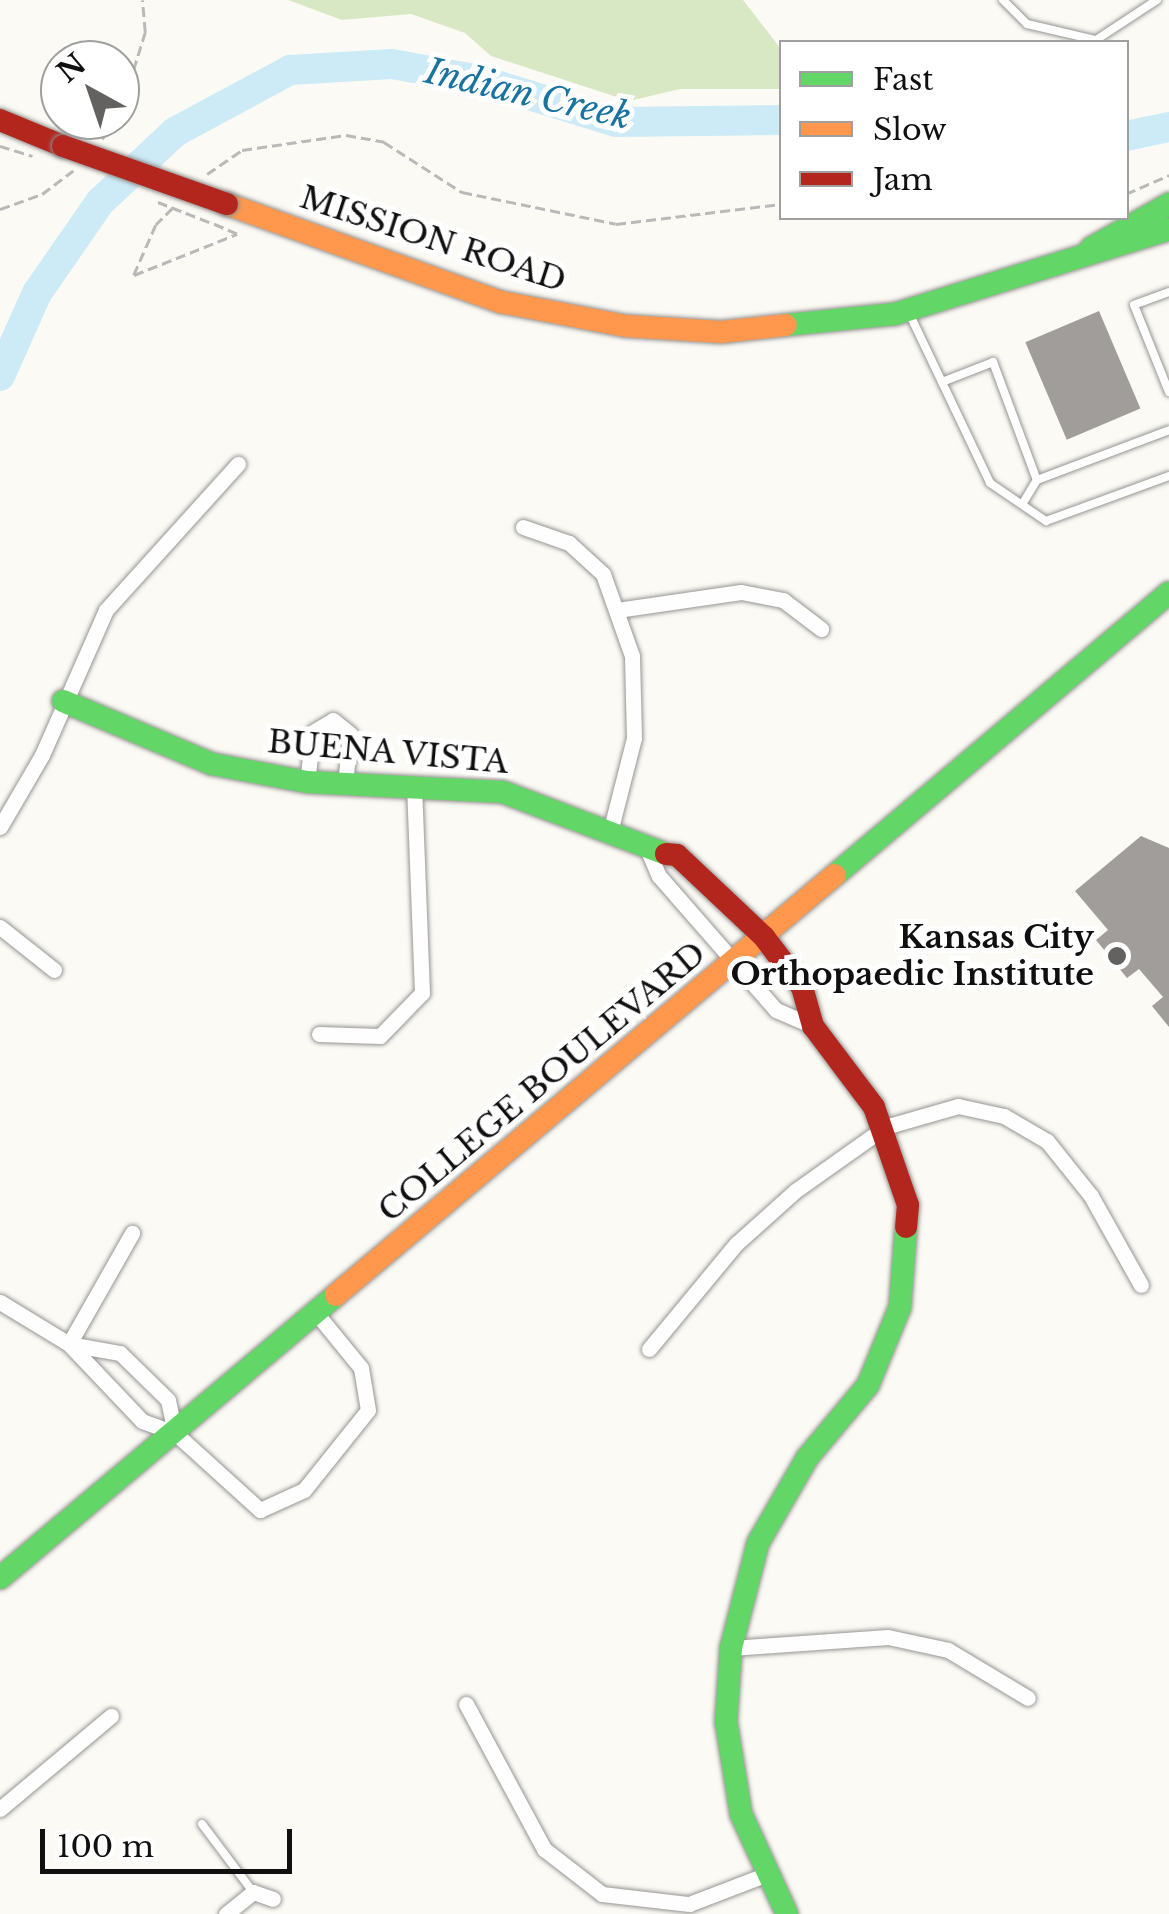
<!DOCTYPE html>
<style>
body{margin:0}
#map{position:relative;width:1169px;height:1914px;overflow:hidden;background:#fcfaf5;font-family:"Libre Baskerville",serif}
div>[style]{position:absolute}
.forest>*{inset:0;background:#d9e8c4}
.river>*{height:30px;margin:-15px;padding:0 15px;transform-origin:15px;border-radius:15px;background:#ccebf6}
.building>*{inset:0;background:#a09d9a;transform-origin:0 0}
.path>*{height:2.5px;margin-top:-1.25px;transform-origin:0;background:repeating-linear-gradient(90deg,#b9b9b8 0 10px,transparent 0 15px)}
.roads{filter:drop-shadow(0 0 2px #969593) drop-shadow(0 0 2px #969593)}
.lane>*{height:8px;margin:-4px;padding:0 4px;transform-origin:4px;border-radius:4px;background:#fffefe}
.street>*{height:15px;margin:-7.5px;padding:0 7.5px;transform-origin:7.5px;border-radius:7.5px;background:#fffefe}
.fast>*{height:22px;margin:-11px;padding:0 11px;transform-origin:11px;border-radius:11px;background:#63d668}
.slow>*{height:22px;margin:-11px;padding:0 11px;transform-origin:11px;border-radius:11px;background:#ff974d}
.jam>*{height:22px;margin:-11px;padding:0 11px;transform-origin:11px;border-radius:11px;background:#b3261e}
.path-bridge>*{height:2.5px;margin-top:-1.25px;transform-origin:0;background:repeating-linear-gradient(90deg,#b9b9b8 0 10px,transparent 0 15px)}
.bridges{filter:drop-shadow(0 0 2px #8d8c8a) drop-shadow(0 0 2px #8d8c8a)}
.jam-bridge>*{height:22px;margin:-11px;padding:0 11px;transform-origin:11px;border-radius:11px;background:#b3261e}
.dots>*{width:28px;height:28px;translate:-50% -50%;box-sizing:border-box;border:5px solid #fff;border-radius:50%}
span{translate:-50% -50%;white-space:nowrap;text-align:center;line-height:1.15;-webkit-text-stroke:10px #fff;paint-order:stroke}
.street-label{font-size:32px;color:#101010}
.poi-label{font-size:32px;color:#101010;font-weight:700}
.right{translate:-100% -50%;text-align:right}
.water-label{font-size:35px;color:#1973a1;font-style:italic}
.legend{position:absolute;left:779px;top:40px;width:350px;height:180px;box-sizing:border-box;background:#fff;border:2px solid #9f9f9f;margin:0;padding:12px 18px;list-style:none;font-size:30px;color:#101010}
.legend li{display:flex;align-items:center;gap:20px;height:50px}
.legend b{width:50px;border:2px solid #9f9f9f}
.north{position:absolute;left:40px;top:40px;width:100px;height:100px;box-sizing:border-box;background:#fff;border:2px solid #9f9f9f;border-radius:50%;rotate:320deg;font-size:28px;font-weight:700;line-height:40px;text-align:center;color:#101010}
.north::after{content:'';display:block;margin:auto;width:35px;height:45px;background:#636260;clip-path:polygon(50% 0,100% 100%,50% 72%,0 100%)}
.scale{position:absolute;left:40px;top:1829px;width:252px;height:45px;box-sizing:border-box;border:5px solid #101010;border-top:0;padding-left:12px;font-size:30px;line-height:35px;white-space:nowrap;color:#101010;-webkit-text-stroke:8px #fff;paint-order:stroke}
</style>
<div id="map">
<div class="forest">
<div style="clip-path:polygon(288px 0,743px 0,781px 49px,781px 89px,680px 89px,629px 101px,491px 56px,465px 33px,411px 14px,342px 20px)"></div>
</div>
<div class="river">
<div style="left:1126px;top:136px;width:44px;rotate:-11.8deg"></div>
<div style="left:0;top:376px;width:91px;rotate:-66deg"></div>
<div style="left:37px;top:293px;width:111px;rotate:-55.3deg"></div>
<div style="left:100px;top:202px;width:103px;rotate:-43deg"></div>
<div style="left:175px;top:132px;width:131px;rotate:-28.3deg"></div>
<div style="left:290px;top:70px;width:102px;rotate:-3.4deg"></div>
<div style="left:392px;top:64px;width:89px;rotate:10.3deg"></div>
<div style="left:480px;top:80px;width:142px;rotate:17.2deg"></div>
<div style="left:616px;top:122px;width:166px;rotate:-0.7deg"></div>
</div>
<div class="building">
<div style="left:1099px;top:311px;width:106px;height:80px;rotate:67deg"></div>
<div style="clip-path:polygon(1141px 836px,1169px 848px,1169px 1027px,1152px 1006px,1163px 997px,1139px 969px,1127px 978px,1096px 940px,1108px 930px,1075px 891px)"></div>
</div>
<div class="path">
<div style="left:120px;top:113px;width:85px;rotate:-72.8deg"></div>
<div style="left:145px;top:32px;width:32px;rotate:-95deg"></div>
<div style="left:102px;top:139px;width:24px;rotate:-54deg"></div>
<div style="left:0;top:146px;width:34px;rotate:17deg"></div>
<div style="left:207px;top:174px;width:42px;rotate:-34.4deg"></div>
<div style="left:242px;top:150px;width:105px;rotate:-8.2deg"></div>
<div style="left:346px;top:135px;width:39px;rotate:10deg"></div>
<div style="left:384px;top:142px;width:93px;rotate:32.7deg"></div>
<div style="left:462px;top:192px;width:157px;rotate:11.7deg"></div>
<div style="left:616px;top:224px;width:167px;rotate:-6.9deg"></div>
<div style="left:1126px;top:194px;width:47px;rotate:-23.8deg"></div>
<div style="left:173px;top:208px;width:24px;rotate:135deg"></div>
<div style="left:156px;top:225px;width:55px;rotate:113.7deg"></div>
<div style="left:134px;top:275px;width:111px;rotate:-21.7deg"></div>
<div style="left:237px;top:234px;width:25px;rotate:-157deg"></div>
<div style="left:0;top:209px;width:45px;rotate:-19.7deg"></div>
<div style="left:42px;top:194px;width:39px;rotate:-37deg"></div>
</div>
<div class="roads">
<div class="lane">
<div style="left:1003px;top:0;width:34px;rotate:45deg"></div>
<div style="left:1027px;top:24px;width:71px;rotate:13.1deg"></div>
<div style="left:1096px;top:40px;width:73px;rotate:-33.3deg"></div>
<div style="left:1169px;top:292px;width:37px;rotate:160deg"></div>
<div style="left:1134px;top:305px;width:94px;rotate:68.1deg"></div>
<div style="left:910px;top:315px;width:186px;rotate:64.5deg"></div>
<div style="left:990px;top:483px;width:68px;rotate:34.2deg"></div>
<div style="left:1046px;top:521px;width:131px;rotate:-20.1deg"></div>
<div style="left:942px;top:382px;width:55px;rotate:-21.4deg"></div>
<div style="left:993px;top:362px;width:126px;rotate:69.6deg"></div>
<div style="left:1037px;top:480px;width:141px;rotate:-20.7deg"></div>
<div style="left:1023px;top:503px;width:27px;rotate:-59deg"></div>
<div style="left:202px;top:1824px;width:85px;rotate:53.1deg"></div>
</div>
<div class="street">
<div style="left:523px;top:527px;width:49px;rotate:19.2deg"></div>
<div style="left:569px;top:543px;width:46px;rotate:42.4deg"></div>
<div style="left:603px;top:574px;width:87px;rotate:70.5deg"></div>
<div style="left:632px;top:656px;width:82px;rotate:88.6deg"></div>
<div style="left:634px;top:738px;width:97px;rotate:104.3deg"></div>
<div style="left:617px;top:610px;width:125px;rotate:-8.3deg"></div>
<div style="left:741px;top:592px;width:43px;rotate:10.8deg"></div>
<div style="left:783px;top:600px;width:48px;rotate:37.3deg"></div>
<div style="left:307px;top:782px;width:50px;rotate:-83.2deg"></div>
<div style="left:313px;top:732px;width:23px;rotate:-31deg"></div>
<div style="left:333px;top:720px;width:22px;rotate:39deg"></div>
<div style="left:350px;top:734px;width:51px;rotate:95.6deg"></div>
<div style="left:0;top:827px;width:83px;rotate:-59.7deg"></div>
<div style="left:42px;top:755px;width:158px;rotate:-66.2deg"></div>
<div style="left:106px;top:610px;width:197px;rotate:-47.9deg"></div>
<div style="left:649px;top:853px;width:25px;rotate:67deg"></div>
<div style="left:659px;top:876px;width:178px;rotate:48.9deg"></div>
<div style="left:776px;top:1010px;width:40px;rotate:23.4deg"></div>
<div style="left:0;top:927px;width:69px;rotate:38.5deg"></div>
<div style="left:319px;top:1034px;width:61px;rotate:1.9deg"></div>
<div style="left:380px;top:1036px;width:60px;rotate:-45.7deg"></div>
<div style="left:422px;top:993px;width:207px;rotate:-92.2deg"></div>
<div style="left:0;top:1302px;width:81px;rotate:31.3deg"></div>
<div style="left:69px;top:1344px;width:106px;rotate:46.5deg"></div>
<div style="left:142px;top:1421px;width:35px;rotate:20deg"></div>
<div style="left:175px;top:1433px;width:115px;rotate:42.2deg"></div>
<div style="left:260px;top:1510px;width:48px;rotate:-24.4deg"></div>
<div style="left:304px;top:1490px;width:102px;rotate:-51.3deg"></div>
<div style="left:368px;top:1410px;width:43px;rotate:-99.5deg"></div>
<div style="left:361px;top:1368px;width:70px;rotate:-129.2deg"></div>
<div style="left:69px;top:1344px;width:52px;rotate:10deg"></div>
<div style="left:120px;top:1353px;width:67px;rotate:44.4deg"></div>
<div style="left:168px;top:1400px;width:34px;rotate:78deg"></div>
<div style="left:69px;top:1344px;width:128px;rotate:-60.4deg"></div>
<div style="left:649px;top:1349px;width:136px;rotate:-50.4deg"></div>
<div style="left:736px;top:1244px;width:79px;rotate:-41.9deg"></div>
<div style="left:795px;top:1191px;width:110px;rotate:-35.4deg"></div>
<div style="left:885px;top:1127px;width:76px;rotate:-16deg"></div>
<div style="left:958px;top:1106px;width:47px;rotate:12.3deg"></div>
<div style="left:1004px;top:1116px;width:50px;rotate:30.2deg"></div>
<div style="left:1047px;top:1141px;width:70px;rotate:51.3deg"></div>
<div style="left:1091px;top:1196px;width:102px;rotate:60.7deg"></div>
<div style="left:731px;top:1648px;width:157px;rotate:-4deg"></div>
<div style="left:888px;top:1637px;width:61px;rotate:12.2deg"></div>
<div style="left:948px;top:1650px;width:93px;rotate:31deg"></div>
<div style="left:466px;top:1704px;width:165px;rotate:61.7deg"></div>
<div style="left:544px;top:1849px;width:73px;rotate:37.8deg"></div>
<div style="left:602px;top:1894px;width:88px;rotate:6.6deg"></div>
<div style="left:689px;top:1904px;width:81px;rotate:-20.9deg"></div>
<div style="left:0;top:1809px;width:145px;rotate:-40deg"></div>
<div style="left:226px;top:1914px;width:35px;rotate:-39deg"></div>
<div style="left:253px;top:1892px;width:21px;rotate:19deg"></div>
</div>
<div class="fast">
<div style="left:1091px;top:248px;width:90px;rotate:-29.4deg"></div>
<div style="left:786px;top:325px;width:110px;rotate:-5.8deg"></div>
<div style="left:895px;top:314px;width:287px;rotate:-17.2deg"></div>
<div style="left:63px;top:701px;width:162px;rotate:22.9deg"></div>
<div style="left:212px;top:764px;width:97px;rotate:10.7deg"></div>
<div style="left:307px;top:782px;width:196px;rotate:2.9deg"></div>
<div style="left:503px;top:792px;width:174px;rotate:20.8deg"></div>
<div style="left:835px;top:875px;width:437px;rotate:-40.2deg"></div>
<div style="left:0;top:1578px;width:439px;rotate:-40.1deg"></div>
<div style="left:787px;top:1914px;width:110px;rotate:-114.7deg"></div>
<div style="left:741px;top:1814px;width:94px;rotate:-99.2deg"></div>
<div style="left:726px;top:1721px;width:73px;rotate:-86.1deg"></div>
<div style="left:731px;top:1648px;width:108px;rotate:-75.6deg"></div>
<div style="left:758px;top:1543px;width:98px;rotate:-60deg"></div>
<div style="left:807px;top:1458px;width:95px;rotate:-50.1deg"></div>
<div style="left:868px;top:1385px;width:84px;rotate:-67.7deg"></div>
<div style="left:900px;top:1307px;width:80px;rotate:-85.7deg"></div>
</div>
<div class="slow">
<div style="left:227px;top:204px;width:291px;rotate:19.7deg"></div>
<div style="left:501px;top:302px;width:127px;rotate:10.9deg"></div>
<div style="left:626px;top:326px;width:95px;rotate:3.6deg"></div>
<div style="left:721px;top:332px;width:65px;rotate:-6.1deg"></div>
<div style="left:336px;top:1295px;width:652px;rotate:-40.09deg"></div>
</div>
<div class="jam">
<div style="left:0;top:120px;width:68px;rotate:22.4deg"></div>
<div style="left:666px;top:854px;width:11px;rotate:5deg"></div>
<div style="left:677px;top:855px;width:120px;rotate:43.3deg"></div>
<div style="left:764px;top:937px;width:63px;rotate:52.8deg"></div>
<div style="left:802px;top:987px;width:41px;rotate:74.2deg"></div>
<div style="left:813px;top:1026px;width:101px;rotate:53deg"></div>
<div style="left:874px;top:1107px;width:104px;rotate:70.9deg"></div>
<div style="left:908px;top:1205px;width:22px;rotate:95deg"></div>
</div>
</div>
<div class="path-bridge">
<div style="left:158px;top:202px;width:60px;rotate:21.4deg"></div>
</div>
<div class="bridges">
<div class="jam-bridge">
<div style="left:63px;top:146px;width:174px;rotate:19.5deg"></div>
</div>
</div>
<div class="dots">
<div style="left:1117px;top:956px;background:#636260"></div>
</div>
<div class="street-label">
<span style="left:433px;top:239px;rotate:18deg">MISSION ROAD</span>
<span style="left:388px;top:752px;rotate:5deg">BUENA VISTA</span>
<span style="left:542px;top:1082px;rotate:-40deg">COLLEGE BOULEVARD</span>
</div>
<div class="poi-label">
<span class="right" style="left:1094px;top:956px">Kansas City<br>Orthopaedic Institute</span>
</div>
<div class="water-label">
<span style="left:528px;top:94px;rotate:13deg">Indian Creek</span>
</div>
<ul class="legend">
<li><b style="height:12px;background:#63d668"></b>Fast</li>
<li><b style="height:12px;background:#ff974d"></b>Slow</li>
<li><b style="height:12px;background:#b3261e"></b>Jam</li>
</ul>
<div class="north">N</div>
<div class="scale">100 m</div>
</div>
